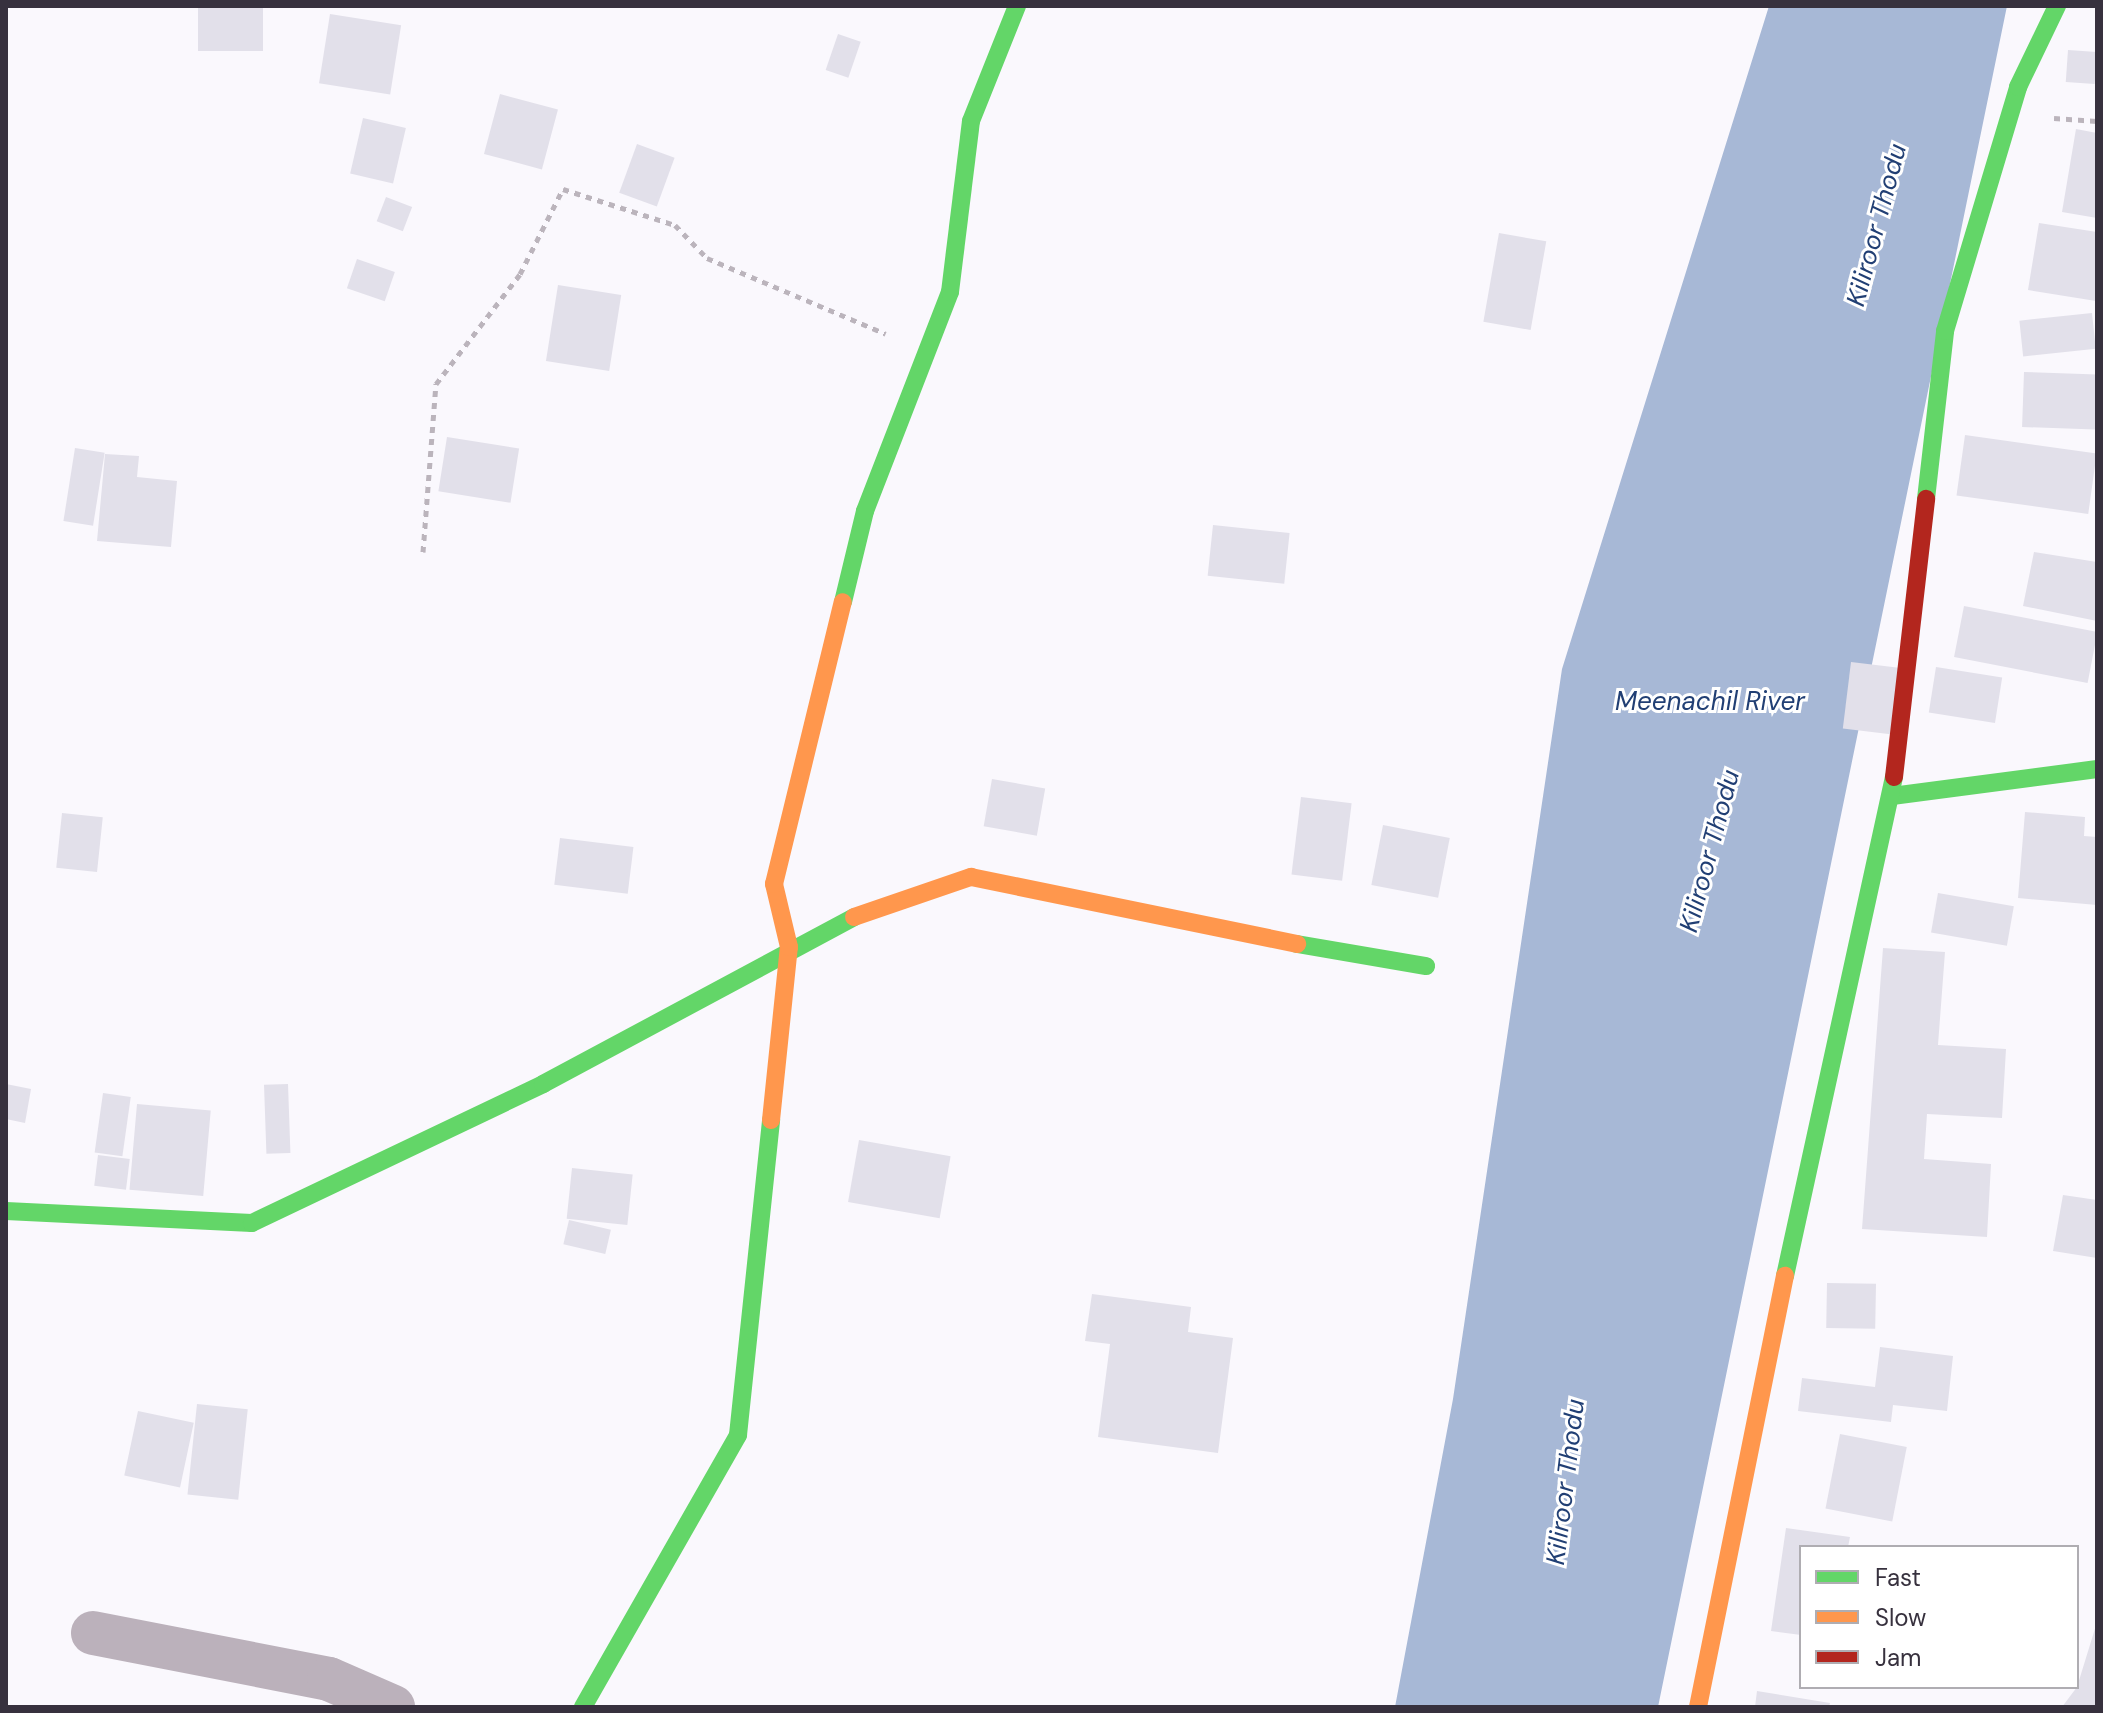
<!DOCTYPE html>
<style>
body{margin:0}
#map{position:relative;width:2103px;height:1713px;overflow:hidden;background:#faf8fd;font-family:"DM Sans",sans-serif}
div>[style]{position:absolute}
.water>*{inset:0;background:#a7b8d6}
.building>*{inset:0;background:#e2e0ea;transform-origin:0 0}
.path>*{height:5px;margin-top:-2.5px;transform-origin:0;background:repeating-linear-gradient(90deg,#bbb4bc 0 6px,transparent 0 12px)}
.street>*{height:44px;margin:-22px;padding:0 22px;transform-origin:22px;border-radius:22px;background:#bbb1bb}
.fast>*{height:18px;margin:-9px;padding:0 9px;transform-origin:9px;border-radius:9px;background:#63d668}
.slow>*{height:18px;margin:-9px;padding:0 9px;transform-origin:9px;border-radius:9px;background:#ff974d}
.jam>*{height:18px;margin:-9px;padding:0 9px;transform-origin:9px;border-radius:9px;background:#b3261e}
span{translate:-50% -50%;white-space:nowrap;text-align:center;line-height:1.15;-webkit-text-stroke:6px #fff;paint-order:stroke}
.water-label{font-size:26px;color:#213f74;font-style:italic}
.frame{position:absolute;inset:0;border:8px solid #37313e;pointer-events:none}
.legend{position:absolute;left:1799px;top:1545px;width:280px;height:144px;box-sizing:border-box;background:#fff;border:2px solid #afadb2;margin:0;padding:10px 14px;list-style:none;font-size:24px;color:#37313e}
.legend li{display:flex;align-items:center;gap:16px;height:40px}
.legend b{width:40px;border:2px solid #afadb2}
</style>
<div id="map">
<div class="water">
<div style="clip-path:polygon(1769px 6px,2007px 6px,1658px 1707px,1395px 1707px,1453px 1399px,1562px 669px)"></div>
</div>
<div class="building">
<div style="left:198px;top:6px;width:65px;height:45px"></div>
<div style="left:330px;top:14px;width:72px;height:70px;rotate:9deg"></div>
<div style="left:838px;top:34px;width:24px;height:38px;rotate:19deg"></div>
<div style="left:2068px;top:50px;width:29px;height:32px;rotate:4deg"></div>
<div style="left:500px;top:94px;width:60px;height:62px;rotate:15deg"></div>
<div style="left:363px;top:118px;width:44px;height:57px;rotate:13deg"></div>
<div style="clip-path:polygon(2076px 129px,2097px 133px,2097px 218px,2062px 212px)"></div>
<div style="left:637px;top:144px;width:40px;height:52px;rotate:20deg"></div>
<div style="left:386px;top:197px;width:28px;height:26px;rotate:21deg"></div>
<div style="clip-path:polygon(2039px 223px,2097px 232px,2096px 301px,2028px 290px)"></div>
<div style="left:1499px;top:233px;width:48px;height:90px;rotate:10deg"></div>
<div style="left:357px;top:259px;width:40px;height:31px;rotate:19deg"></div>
<div style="left:558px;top:285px;width:64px;height:77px;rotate:9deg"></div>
<div style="left:2092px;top:313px;width:36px;height:73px;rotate:84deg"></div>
<div style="left:2024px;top:372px;width:73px;height:55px;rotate:2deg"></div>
<div style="left:1965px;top:435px;width:133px;height:61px;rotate:8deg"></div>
<div style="left:447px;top:437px;width:73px;height:55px;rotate:9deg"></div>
<div style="left:75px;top:448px;width:30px;height:74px;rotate:9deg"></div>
<div style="clip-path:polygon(105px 454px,139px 456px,137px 477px,177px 481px,171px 547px,97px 541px)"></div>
<div style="left:1213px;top:525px;width:77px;height:51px;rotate:6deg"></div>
<div style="clip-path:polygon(2034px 552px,2097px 562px,2097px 621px,2023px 606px)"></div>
<div style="left:1964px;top:606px;width:136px;height:52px;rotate:11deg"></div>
<div style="left:1851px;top:662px;width:48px;height:67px;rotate:7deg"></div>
<div style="left:1936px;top:667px;width:67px;height:46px;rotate:9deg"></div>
<div style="left:992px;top:779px;width:54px;height:48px;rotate:10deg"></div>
<div style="left:1301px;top:797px;width:51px;height:78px;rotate:7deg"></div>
<div style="clip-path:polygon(2025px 812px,2085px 817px,2084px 836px,2097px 837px,2097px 905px,2018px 898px)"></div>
<div style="left:62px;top:813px;width:41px;height:55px;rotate:6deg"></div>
<div style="left:1383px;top:825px;width:68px;height:61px;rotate:11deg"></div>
<div style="left:560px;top:838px;width:74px;height:47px;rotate:7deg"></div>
<div style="left:1938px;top:893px;width:77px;height:40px;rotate:10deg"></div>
<div style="clip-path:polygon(1883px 948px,1945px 952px,1938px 1045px,2006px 1049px,2002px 1118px,1927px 1114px,1924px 1159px,1991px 1164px,1987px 1237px,1862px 1229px)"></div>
<div style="clip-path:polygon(6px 1084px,31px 1089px,25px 1123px,6px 1119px)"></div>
<div style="left:288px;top:1084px;width:69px;height:24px;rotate:88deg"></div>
<div style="left:103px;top:1093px;width:28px;height:60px;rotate:8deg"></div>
<div style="left:137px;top:1104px;width:74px;height:86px;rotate:5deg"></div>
<div style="left:859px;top:1140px;width:93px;height:63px;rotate:10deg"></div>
<div style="left:98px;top:1155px;width:32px;height:31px;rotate:7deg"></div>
<div style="left:572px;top:1168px;width:61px;height:51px;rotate:6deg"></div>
<div style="clip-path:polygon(2063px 1195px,2097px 1200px,2097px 1258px,2053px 1251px)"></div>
<div style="left:569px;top:1220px;width:43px;height:25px;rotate:13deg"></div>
<div style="left:1827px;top:1283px;width:49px;height:45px;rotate:1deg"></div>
<div style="clip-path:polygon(1092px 1294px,1191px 1307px,1188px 1332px,1233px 1338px,1218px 1453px,1098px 1437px,1110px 1344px,1085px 1341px)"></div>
<div style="clip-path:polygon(1880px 1347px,1953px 1356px,1947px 1411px,1893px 1405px,1891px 1422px,1798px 1411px,1802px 1378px,1875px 1387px)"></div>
<div style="left:197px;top:1404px;width:51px;height:91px;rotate:6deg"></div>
<div style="left:138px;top:1411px;width:57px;height:66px;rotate:12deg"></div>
<div style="left:1840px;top:1434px;width:68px;height:76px;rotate:11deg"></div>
<div style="clip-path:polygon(1786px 1528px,1850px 1537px,1848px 1547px,1801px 1547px,1801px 1635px,1771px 1631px)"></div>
<div style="clip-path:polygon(2097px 1622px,2097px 1707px,2062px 1707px,2077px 1687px)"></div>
<div style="clip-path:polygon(1757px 1691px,1830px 1703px,1829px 1707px,1755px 1707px)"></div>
</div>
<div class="path">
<div style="left:2054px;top:118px;width:43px;rotate:4deg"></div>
<div style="left:423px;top:552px;width:169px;rotate:-85.6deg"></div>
<div style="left:436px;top:384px;width:138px;rotate:-52.6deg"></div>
<div style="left:520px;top:274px;width:95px;rotate:-63.2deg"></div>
<div style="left:563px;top:189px;width:118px;rotate:17.8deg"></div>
<div style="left:675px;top:225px;width:46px;rotate:45.9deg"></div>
<div style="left:707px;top:258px;width:194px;rotate:23deg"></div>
</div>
<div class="street">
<div style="left:93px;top:1633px;width:240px;rotate:11deg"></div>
<div style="left:329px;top:1679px;width:70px;rotate:23.6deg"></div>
</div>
<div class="fast">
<div style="left:1926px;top:499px;width:169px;rotate:-83.5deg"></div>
<div style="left:1945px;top:331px;width:255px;rotate:-73.3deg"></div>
<div style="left:2018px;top:87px;width:90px;rotate:-64.3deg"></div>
<div style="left:843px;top:602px;width:94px;rotate:-76.4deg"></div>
<div style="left:865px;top:511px;width:235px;rotate:-68.8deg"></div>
<div style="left:950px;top:292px;width:172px;rotate:-83deg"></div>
<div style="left:971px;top:121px;width:124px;rotate:-68.2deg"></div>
<div style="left:1892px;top:796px;width:207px;rotate:-7.5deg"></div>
<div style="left:1297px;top:944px;width:131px;rotate:9.7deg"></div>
<div style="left:6px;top:1211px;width:246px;rotate:2.8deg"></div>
<div style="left:252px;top:1223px;width:322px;rotate:-25.5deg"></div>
<div style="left:543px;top:1084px;width:353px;rotate:-28.2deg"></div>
<div style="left:1785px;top:1276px;width:511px;rotate:-77.68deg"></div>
<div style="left:583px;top:1707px;width:313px;rotate:-60.3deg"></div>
<div style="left:738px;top:1435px;width:317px;rotate:-84deg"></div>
</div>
<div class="slow">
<div style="left:854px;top:917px;width:124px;rotate:-18.9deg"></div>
<div style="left:971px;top:877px;width:333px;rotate:11.6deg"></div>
<div style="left:771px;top:1120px;width:174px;rotate:-84.1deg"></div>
<div style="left:789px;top:947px;width:65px;rotate:-103.4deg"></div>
<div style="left:774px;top:884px;width:290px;rotate:-76.3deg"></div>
<div style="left:1698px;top:1707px;width:440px;rotate:-78.6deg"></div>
</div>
<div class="jam">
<div style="left:1894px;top:777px;width:280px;rotate:-83.4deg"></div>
</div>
<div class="water-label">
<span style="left:1877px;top:225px;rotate:-75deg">Kiliroor Thodu</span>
<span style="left:1710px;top:702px">Meenachil River</span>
<span style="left:1710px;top:851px;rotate:-75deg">Kiliroor Thodu</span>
<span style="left:1566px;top:1482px;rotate:-83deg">Kiliroor Thodu</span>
</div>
<div class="frame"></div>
<ul class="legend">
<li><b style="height:10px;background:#63d668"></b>Fast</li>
<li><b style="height:10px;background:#ff974d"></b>Slow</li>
<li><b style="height:10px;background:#b3261e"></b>Jam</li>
</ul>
</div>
